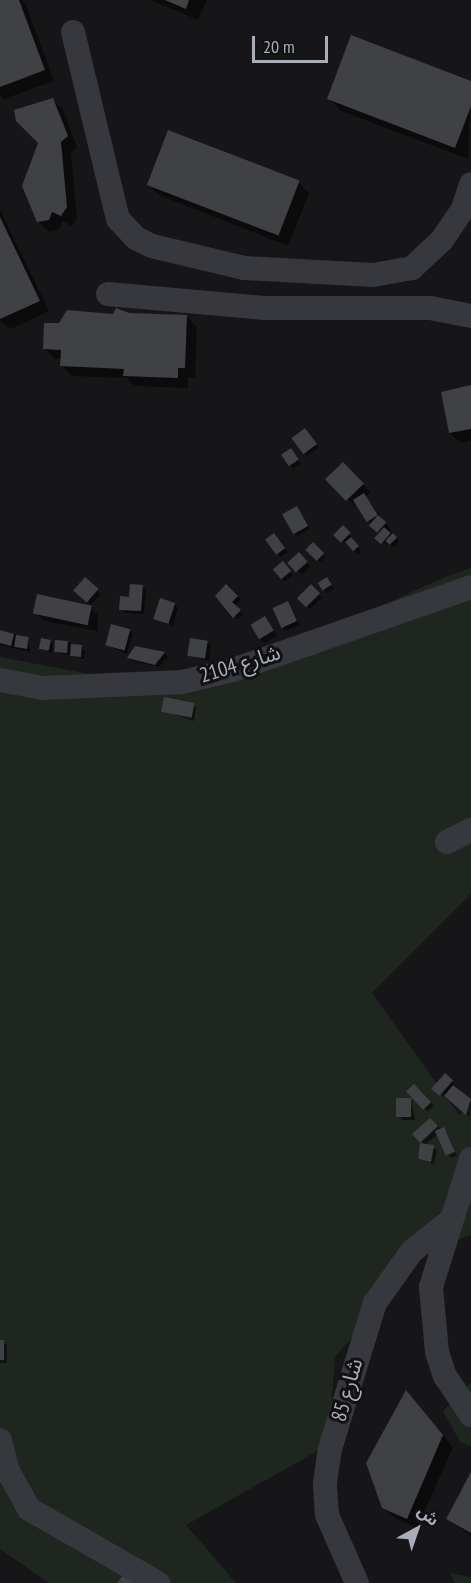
<!DOCTYPE html>
<meta charset="utf-8">
<style>
body{margin:0}
#map{position:relative;width:471px;height:1583px;overflow:hidden;background:#161618;font-family:"PT Sans Narrow","Noto Sans Arabic",sans-serif}
div>[style]{position:absolute}
.green>*{inset:0;background:#1e261f}
.shadow>*{inset:0;background:#0007;transform-origin:0 0}
.building>*{inset:0;background:#404145;transform-origin:0 0}
.minor>*{height:24px;margin:-12px;padding:0 12px;transform-origin:12px;border-radius:12px;background:#37383d}
span{translate:-50% -50%;white-space:nowrap;text-align:center;line-height:1.15;-webkit-text-stroke:6px #111113;paint-order:stroke}
.street-label{font-size:21px;color:#a8adb8}
.north{position:absolute;left:387px;top:1499px;width:60px;height:60px;-webkit-text-stroke:4px #111113;paint-order:stroke;rotate:40deg;font-size:16px;font-weight:700;line-height:24px;text-align:center;color:#a8adb8}
.north::after{content:'';display:block;margin:auto;width:21px;height:27px;background:#a8adb8;clip-path:polygon(50% 0,100% 100%,50% 72%,0 100%)}
.scale{position:absolute;left:252px;top:36px;width:76px;height:27px;box-sizing:border-box;border:3px solid #a8adb8;border-top:0;padding-left:8px;font-size:18px;line-height:21px;white-space:nowrap;color:#a8adb8;-webkit-text-stroke:4px #111113;paint-order:stroke}
</style>
<div id="map">
<div class="green">
<div style="clip-path:polygon(471px 568px,471px 894px,372px 993px,459px 1115px,471px 1105px,471px 1235px,425px 1254px,335px 1357px,328px 1445px,186px 1525px,236px 1583px,49px 1583px,0 1549px,0 657px,189px 693px,445px 577px)"></div>
<div style="clip-path:polygon(471px 1382px,471px 1446px,460px 1442px,443px 1411px)"></div>
<div style="clip-path:polygon(450px 1573px,471px 1577px,471px 1583px,455px 1583px)"></div>
</div>
<div class="shadow">
<div style="clip-path:polygon(0 0,22px 0,26px 5px,54px 81px,4px 99px,0 96px)"></div>
<div style="clip-path:polygon(150px 0,207px 0,198px 20px)"></div>
<div style="clip-path:polygon(471px 82px,468px 159px,341px 111px,329px 98px)"></div>
<div style="clip-path:polygon(53px 100px,63px 110px,77px 147px,71px 153px,77px 218px,72px 226px,62px 221px,59px 230px,49px 232px,38px 222px)"></div>
<div style="clip-path:polygon(298px 182px,309px 193px,288px 246px,159px 195px,149px 185px)"></div>
<div style="clip-path:polygon(0 210px,49px 311px,11px 329px,0 321px)"></div>
<div style="clip-path:polygon(129px 314px,187px 317px,197px 327px,195px 378px,188px 377px,188px 388px,135px 386px,127px 378px,72px 376px,62px 366px,62px 359px,55px 359px,45px 349px,60px 325px)"></div>
<div style="clip-path:polygon(471px 387px,471px 441px,461px 443px,450px 433px)"></div>
<div style="clip-path:polygon(309px 433px,319px 448px,307px 456px,303px 453px)"></div>
<div style="clip-path:polygon(291px 449px,301px 464px,293px 469px,290px 465px)"></div>
<div style="clip-path:polygon(351px 471px,370px 492px,366px 497px,399px 541px,394px 547px,383px 543px,358px 504px,355px 506px,327px 479px)"></div>
<div style="clip-path:polygon(297px 508px,310px 529px,298px 536px,294px 533px)"></div>
<div style="clip-path:polygon(343px 527px,361px 551px,358px 554px,334px 534px)"></div>
<div style="clip-path:polygon(278px 538px,288px 552px,280px 557px,267px 539px)"></div>
<div style="left:313px;top:544px;width:18px;height:8px;rotate:45deg"></div>
<div style="left:299px;top:555px;width:16px;height:12px;rotate:45deg"></div>
<div style="clip-path:polygon(286px 567px,293px 575px,285px 582px,275px 570px)"></div>
<div style="left:85px;top:579px;width:22px;height:15px;rotate:43deg"></div>
<div style="clip-path:polygon(330px 583px,334px 589px,327px 593px,324px 590px)"></div>
<div style="clip-path:polygon(226px 586px,241px 600px,235px 606px,243px 615px,237px 620px)"></div>
<div style="left:311px;top:586px;width:16px;height:16px;rotate:47deg"></div>
<div style="clip-path:polygon(143px 587px,146px 590px,144px 614px,124px 613px,121px 609px)"></div>
<div style="clip-path:polygon(287px 602px,300px 625px,286px 631px,283px 628px)"></div>
<div style="clip-path:polygon(174px 604px,178px 608px,173px 626px,156px 618px)"></div>
<div style="clip-path:polygon(91px 608px,98px 615px,97px 631px,44px 621px,36px 614px)"></div>
<div style="left:265px;top:618px;width:21px;height:15px;rotate:55deg"></div>
<div style="clip-path:polygon(129px 630px,133px 633px,127px 654px,108px 645px)"></div>
<div style="clip-path:polygon(0 631px,28px 638px,30px 652px,0 645px)"></div>
<div style="clip-path:polygon(50px 641px,53px 645px,52px 653px,41px 648px)"></div>
<div style="clip-path:polygon(67px 642px,85px 650px,84px 659px,56px 652px)"></div>
<div style="clip-path:polygon(207px 642px,211px 646px,209px 661px,189px 655px)"></div>
<div style="clip-path:polygon(136px 647px,165px 653px,168px 657px,159px 667px,132px 661px,129px 657px)"></div>
<div style="clip-path:polygon(193px 705px,196px 708px,194px 721px,163px 711px)"></div>
<div style="clip-path:polygon(445px 1075px,471px 1101px,470px 1117px,433px 1089px)"></div>
<div style="left:414px;top:1086px;width:28px;height:8px;rotate:45deg"></div>
<div style="clip-path:polygon(411px 1099px,415px 1120px,402px 1120px,399px 1117px)"></div>
<div style="clip-path:polygon(430px 1120px,447px 1133px,457px 1156px,451px 1158px,448px 1155px,438px 1134px,425px 1145px,437px 1150px,434px 1164px,419px 1159px,422px 1143px,415px 1134px)"></div>
<div style="clip-path:polygon(0 1341px,7px 1345px,7px 1363px,0 1363px)"></div>
<div style="clip-path:polygon(407px 1392px,453px 1447px,417px 1528px,395px 1518px,384px 1507px)"></div>
<div style="clip-path:polygon(471px 1475px,471px 1536px,448px 1519px)"></div>
</div>
<div class="building">
<div style="clip-path:polygon(0 0,19px 0,45px 70px,0 87px)"></div>
<div style="clip-path:polygon(165px 0,189px 0,186px 9px)"></div>
<div style="clip-path:polygon(351px 35px,471px 81px,471px 106px,455px 148px,327px 99px)"></div>
<div style="clip-path:polygon(53px 98px,68px 136px,61px 142px,67px 207px,61px 216px,52px 212px,49px 220px,37px 222px,22px 186px,38px 143px,16px 121px,14px 110px)"></div>
<div style="left:168px;top:130px;width:141px;height:59px;rotate:21deg"></div>
<div style="clip-path:polygon(0 217px,40px 301px,0 319px)"></div>
<div style="clip-path:polygon(116px 308px,129px 313px,187px 315px,185px 368px,178px 368px,178px 378px,123px 376px,124px 369px,60px 366px,61px 350px,43px 349px,44px 323px,59px 323px,67px 310px,113px 314px)"></div>
<div style="clip-path:polygon(471px 385px,471px 429px,449px 433px,441px 392px)"></div>
<div style="left:305px;top:428px;width:20px;height:17px;rotate:53deg"></div>
<div style="left:291px;top:448px;width:14px;height:12px;rotate:56deg"></div>
<div style="left:343px;top:462px;width:30px;height:25px;rotate:46deg"></div>
<div style="left:364px;top:493px;width:26px;height:13px;rotate:58deg"></div>
<div style="left:297px;top:506px;width:23px;height:17px;rotate:61deg"></div>
<div style="left:378px;top:515px;width:11px;height:14px;rotate:41deg"></div>
<div style="left:343px;top:525px;width:11px;height:14px;rotate:45deg"></div>
<div style="left:384px;top:527px;width:9px;height:15px;rotate:41deg"></div>
<div style="left:274px;top:533px;width:19px;height:11px;rotate:54deg"></div>
<div style="left:393px;top:533px;width:6px;height:11px;rotate:45deg"></div>
<div style="left:351px;top:537px;width:12px;height:8px;rotate:48deg"></div>
<div style="left:313px;top:542px;width:16px;height:11px;rotate:45deg"></div>
<div style="left:299px;top:552px;width:13px;height:16px;rotate:48deg"></div>
<div style="left:283px;top:561px;width:13px;height:13px;rotate:51deg"></div>
<div style="left:85px;top:577px;width:18px;height:18px;rotate:41deg"></div>
<div style="left:327px;top:577px;width:9px;height:11px;rotate:58deg"></div>
<div style="clip-path:polygon(130px 584px,143px 585px,141px 611px,119px 610px,120px 596px,129px 597px)"></div>
<div style="clip-path:polygon(226px 584px,238px 596px,232px 602px,241px 610px,233px 618px,215px 596px)"></div>
<div style="left:311px;top:584px;width:13px;height:20px;rotate:45deg"></div>
<div style="left:37px;top:594px;width:56px;height:20px;rotate:12deg"></div>
<div style="left:160px;top:598px;width:16px;height:22px;rotate:18deg"></div>
<div style="left:288px;top:601px;width:22px;height:17px;rotate:66deg"></div>
<div style="left:265px;top:616px;width:17px;height:17px;rotate:59deg"></div>
<div style="left:111px;top:624px;width:20px;height:22px;rotate:15deg"></div>
<div style="clip-path:polygon(0 630px,14px 634px,11px 646px,0 643px)"></div>
<div style="left:16px;top:635px;width:13px;height:12px;rotate:9deg"></div>
<div style="left:41px;top:638px;width:10px;height:11px;rotate:11deg"></div>
<div style="left:190px;top:638px;width:18px;height:18px;rotate:9deg"></div>
<div style="left:55px;top:640px;width:13px;height:12px;rotate:4deg"></div>
<div style="left:71px;top:644px;width:11px;height:12px;rotate:5deg"></div>
<div style="clip-path:polygon(135px 646px,165px 652px,155px 665px,127px 658px)"></div>
<div style="left:164px;top:697px;width:31px;height:15px;rotate:11deg"></div>
<div style="left:445px;top:1073px;width:11px;height:21px;rotate:41deg"></div>
<div style="left:414px;top:1084px;width:25px;height:11px;rotate:47deg"></div>
<div style="clip-path:polygon(453px 1085px,471px 1099px,466px 1115px,444px 1096px)"></div>
<div style="left:396px;top:1098px;width:15px;height:19px"></div>
<div style="clip-path:polygon(430px 1118px,438px 1126px,420px 1143px,434px 1145px,431px 1162px,418px 1159px,420px 1143px,412px 1134px)"></div>
<div style="left:444px;top:1127px;width:27px;height:10px;rotate:66deg"></div>
<div style="left:0;top:1340px;width:4px;height:20px"></div>
<div style="clip-path:polygon(406px 1390px,443px 1435px,407px 1519px,382px 1508px,366px 1463px)"></div>
<div style="clip-path:polygon(471px 1472px,471px 1533px,446px 1519px)"></div>
<div style="clip-path:polygon(123px 1575px,134px 1583px,117px 1583px)"></div>
</div>
<div class="minor">
<div style="left:73px;top:32px;width:192px;rotate:76.5deg"></div>
<div style="left:118px;top:219px;width:26px;rotate:47deg"></div>
<div style="left:136px;top:238px;width:18px;rotate:27deg"></div>
<div style="left:152px;top:246px;width:95px;rotate:13.4deg"></div>
<div style="left:244px;top:268px;width:129px;rotate:3.1deg"></div>
<div style="left:373px;top:275px;width:40px;rotate:-10deg"></div>
<div style="left:412px;top:268px;width:41px;rotate:-43deg"></div>
<div style="left:442px;top:240px;width:37px;rotate:-56deg"></div>
<div style="left:463px;top:209px;width:26px;rotate:-72deg"></div>
<div style="left:108px;top:294px;width:157px;rotate:5.1deg"></div>
<div style="left:264px;top:308px;width:166px"></div>
<div style="left:430px;top:308px;width:42px;rotate:11deg"></div>
<div style="left:0;top:680px;width:44px;rotate:10.5deg"></div>
<div style="left:43px;top:688px;width:139px;rotate:-2.5deg"></div>
<div style="left:182px;top:682px;width:52px;rotate:-13.2deg"></div>
<div style="left:233px;top:670px;width:252px;rotate:-19.2deg"></div>
<div style="left:447px;top:842px;width:27px;rotate:-27deg"></div>
<div style="left:471px;top:1159px;width:134px;rotate:107.4deg"></div>
<div style="left:431px;top:1287px;width:65px;rotate:84.7deg"></div>
<div style="left:437px;top:1352px;width:25px;rotate:72deg"></div>
<div style="left:445px;top:1376px;width:47px;rotate:56.3deg"></div>
<div style="left:0;top:1440px;width:32px;rotate:76deg"></div>
<div style="left:8px;top:1471px;width:43px;rotate:61.1deg"></div>
<div style="left:29px;top:1509px;width:149px;rotate:29.8deg"></div>
<div style="left:357px;top:1583px;width:74px;rotate:-113.8deg"></div>
<div style="left:327px;top:1515px;width:32px;rotate:-94deg"></div>
<div style="left:325px;top:1483px;width:34px;rotate:-82deg"></div>
<div style="left:330px;top:1449px;width:153px;rotate:-72.9deg"></div>
<div style="left:375px;top:1303px;width:64px;rotate:-54.6deg"></div>
<div style="left:412px;top:1251px;width:47px;rotate:-38.1deg"></div>
</div>
<div class="street-label">
<span style="left:240px;top:664px;rotate:-17deg">شارع 2104</span>
<span style="left:347px;top:1390px;rotate:-74deg">شارع 85</span>
</div>
<div class="north">ش</div>
<div class="scale">20 m</div>
</div>
